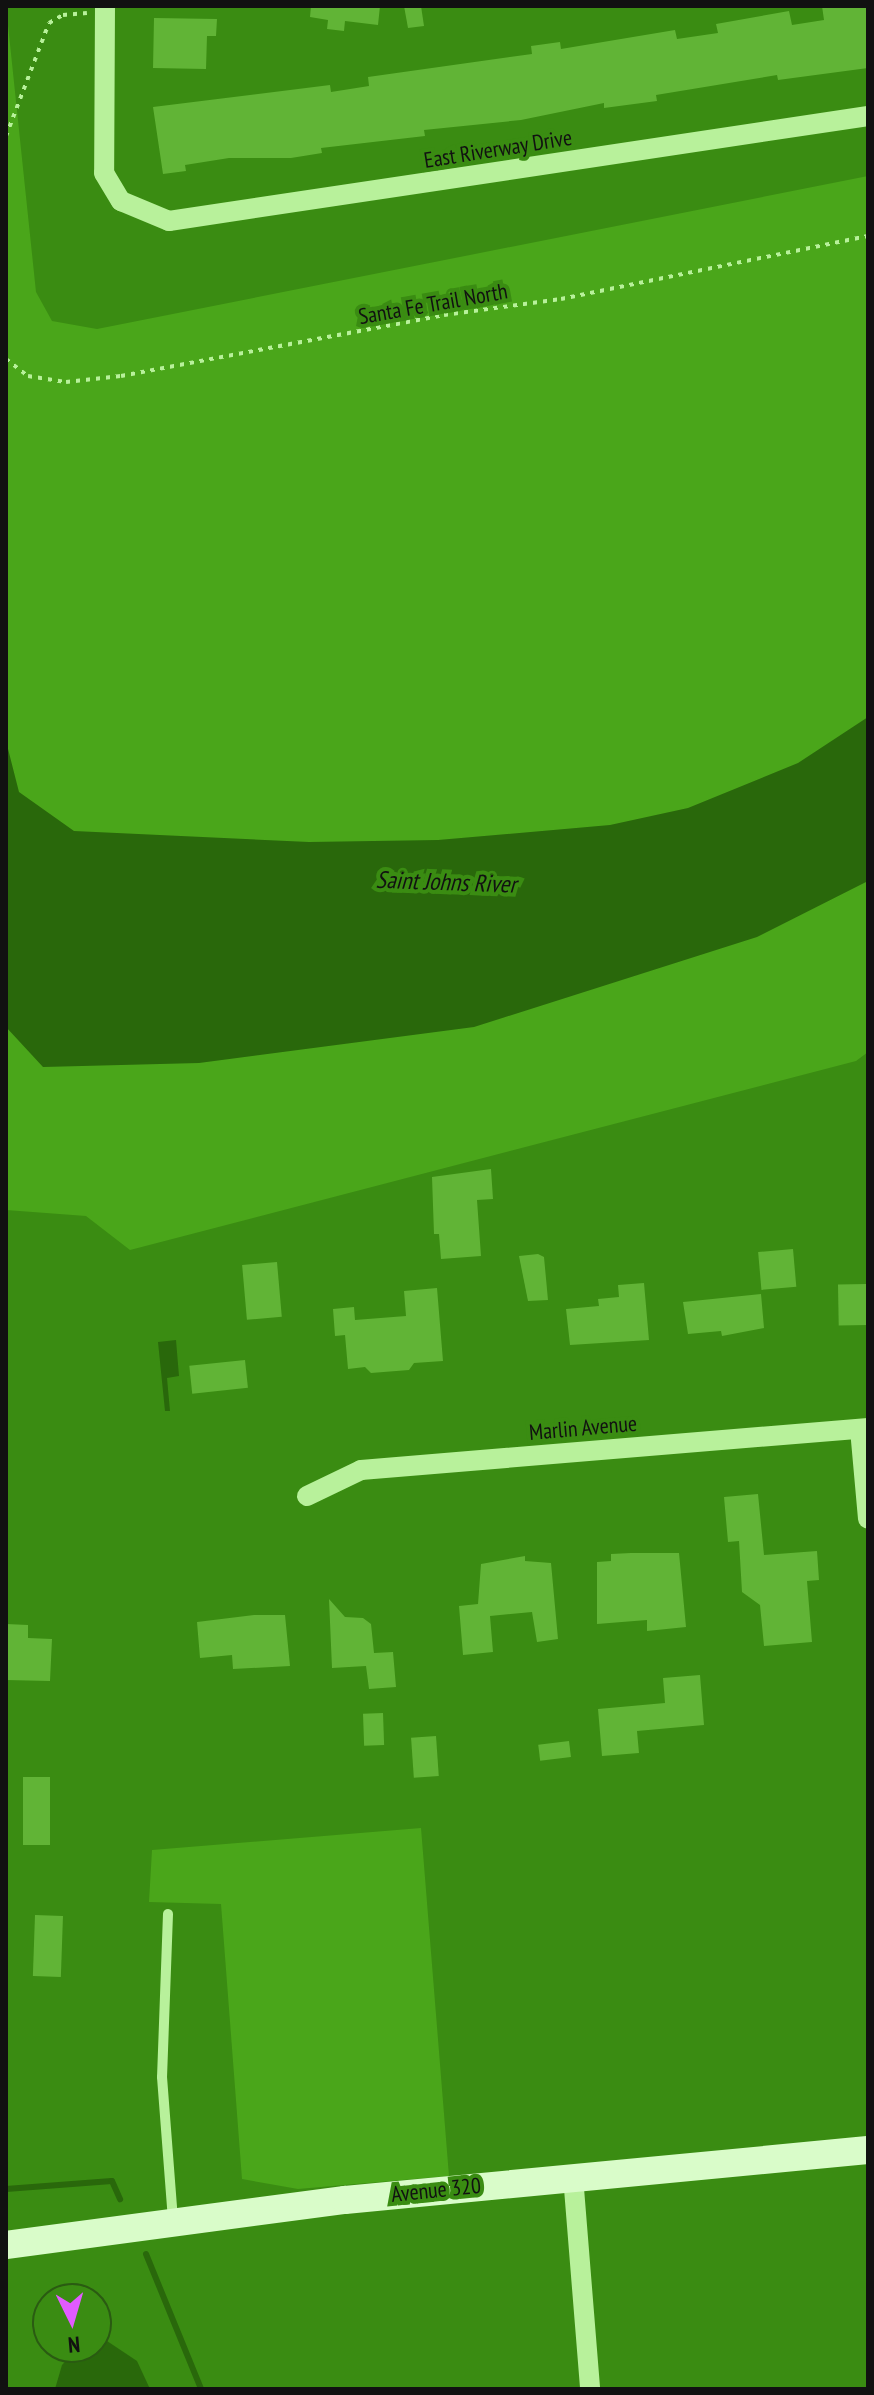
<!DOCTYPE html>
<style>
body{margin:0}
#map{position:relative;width:874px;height:2395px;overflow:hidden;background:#3a8c12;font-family:"PT Sans Narrow",sans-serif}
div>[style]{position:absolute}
.green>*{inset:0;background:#4aa61a}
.water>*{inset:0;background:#29680b}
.stream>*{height:6px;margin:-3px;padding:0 3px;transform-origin:3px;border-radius:3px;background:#29680b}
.building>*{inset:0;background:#61b436;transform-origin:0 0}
.path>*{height:4px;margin-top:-2px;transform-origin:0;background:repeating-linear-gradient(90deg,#b8f19b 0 4px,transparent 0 10px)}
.lane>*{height:10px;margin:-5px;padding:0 5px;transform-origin:5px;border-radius:5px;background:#b8f19b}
.street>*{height:20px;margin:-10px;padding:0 10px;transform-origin:10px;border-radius:10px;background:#b8f19b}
.secondary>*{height:28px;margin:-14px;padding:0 14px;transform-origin:14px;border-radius:14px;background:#d9fcc9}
span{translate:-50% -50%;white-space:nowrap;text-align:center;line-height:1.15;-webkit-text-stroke:8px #3a8c12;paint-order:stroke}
.street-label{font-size:22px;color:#111}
.water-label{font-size:24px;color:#111;font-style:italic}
.frame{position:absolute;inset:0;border:8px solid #111;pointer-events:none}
.north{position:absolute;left:32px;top:2283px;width:80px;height:80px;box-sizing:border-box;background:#3a8c12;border:2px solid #2a5b12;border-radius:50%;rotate:175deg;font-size:22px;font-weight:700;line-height:32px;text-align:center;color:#111}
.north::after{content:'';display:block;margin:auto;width:28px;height:36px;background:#e25bff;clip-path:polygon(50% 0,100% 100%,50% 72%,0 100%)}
</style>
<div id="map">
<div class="green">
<div style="clip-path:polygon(6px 6px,36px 292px,52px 321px,97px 329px,868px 176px,868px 1052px,856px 1061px,130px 1250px,86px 1216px,6px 1210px)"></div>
<div style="clip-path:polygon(421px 1828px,449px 2176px,298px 2189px,242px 2179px,221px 1904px,149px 1902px,152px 1850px)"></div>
</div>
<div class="water">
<div style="clip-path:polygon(868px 717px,868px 881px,757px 937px,474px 1027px,199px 1063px,43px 1067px,6px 1027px,6px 741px,19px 792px,74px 831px,309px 842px,438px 840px,610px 825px,688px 808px,798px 763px)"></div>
<div style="clip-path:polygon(176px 1340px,179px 1376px,167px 1378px,170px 1411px,165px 1411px,158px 1342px)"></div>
<div style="clip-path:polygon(107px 2341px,137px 2361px,150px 2389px,55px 2389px,62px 2365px,79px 2347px)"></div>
</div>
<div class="stream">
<div style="left:6px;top:2189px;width:106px;rotate:-4.3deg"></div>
<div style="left:112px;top:2181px;width:20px;rotate:66deg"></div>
<div style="left:146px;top:2254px;width:146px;rotate:67.8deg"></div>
</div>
<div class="building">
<div style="clip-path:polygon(311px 6px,380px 6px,378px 25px,345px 21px,344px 31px,327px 29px,328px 20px,310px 17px)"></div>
<div style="clip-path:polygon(404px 6px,421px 6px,424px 26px,408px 28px)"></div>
<div style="clip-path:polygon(822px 6px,868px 6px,868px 68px,778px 80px,777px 75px,656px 95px,657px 101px,604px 108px,604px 103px,521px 120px,424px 130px,425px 136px,321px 148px,322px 153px,291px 158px,229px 158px,185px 165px,186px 171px,163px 174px,153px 107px,330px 85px,331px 92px,369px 86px,368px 77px,532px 54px,531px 46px,560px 42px,561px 49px,675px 30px,677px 39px,718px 33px,716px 24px,789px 11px,792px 25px,824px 20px)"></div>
<div style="clip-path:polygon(154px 18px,217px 19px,216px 36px,207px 36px,206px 69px,153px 68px)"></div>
<div style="clip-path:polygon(491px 1169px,493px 1199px,477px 1200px,481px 1256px,441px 1259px,439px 1234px,434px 1234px,432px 1177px)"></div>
<div style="left:793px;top:1249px;width:38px;height:35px;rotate:85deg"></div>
<div style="clip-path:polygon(538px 1254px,544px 1257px,548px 1300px,528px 1301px,519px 1256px)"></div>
<div style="left:277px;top:1262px;width:55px;height:35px;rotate:85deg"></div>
<div style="clip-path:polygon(644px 1283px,649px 1340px,570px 1345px,566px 1309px,599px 1306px,598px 1299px,619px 1297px,618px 1285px)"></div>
<div style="left:867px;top:1284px;width:41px;height:29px;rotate:89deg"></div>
<div style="clip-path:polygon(437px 1288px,443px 1361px,414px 1363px,409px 1370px,371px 1373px,365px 1367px,348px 1369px,345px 1335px,335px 1336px,333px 1309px,354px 1307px,355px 1320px,406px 1316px,404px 1291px)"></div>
<div style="clip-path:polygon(761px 1294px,764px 1328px,722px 1336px,721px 1331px,688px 1334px,683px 1302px)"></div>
<div style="left:245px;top:1360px;width:28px;height:56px;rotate:84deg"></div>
<div style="clip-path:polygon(758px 1494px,764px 1555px,817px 1551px,819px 1580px,807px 1581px,812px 1642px,764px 1646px,760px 1605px,742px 1592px,739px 1541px,728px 1542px,724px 1497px)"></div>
<div style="clip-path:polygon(631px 1553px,679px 1553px,686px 1627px,647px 1631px,647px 1620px,597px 1624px,597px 1562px,611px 1561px,611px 1554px)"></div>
<div style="clip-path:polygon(525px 1556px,525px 1561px,551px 1563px,558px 1639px,537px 1642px,532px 1612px,490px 1616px,493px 1652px,463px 1655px,459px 1606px,478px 1604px,481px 1564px)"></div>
<div style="clip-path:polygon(329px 1599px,345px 1617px,363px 1618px,371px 1624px,374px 1653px,393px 1652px,396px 1687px,369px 1689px,366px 1666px,332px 1668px)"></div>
<div style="clip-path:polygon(254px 1615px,285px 1615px,290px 1666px,233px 1669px,232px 1655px,200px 1658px,197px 1622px)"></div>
<div style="clip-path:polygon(6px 1624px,28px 1625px,28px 1638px,52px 1639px,50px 1681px,6px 1680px)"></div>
<div style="clip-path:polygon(700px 1675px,704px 1725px,637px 1731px,639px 1753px,602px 1756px,598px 1709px,665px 1703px,663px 1678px)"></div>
<div style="left:383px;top:1713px;width:32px;height:20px;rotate:88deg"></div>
<div style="left:436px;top:1736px;width:40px;height:25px;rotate:86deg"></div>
<div style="left:569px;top:1741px;width:16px;height:31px;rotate:83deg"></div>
<div style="left:23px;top:1777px;width:27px;height:68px"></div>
<div style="left:35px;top:1915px;width:28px;height:61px;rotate:2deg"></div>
</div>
<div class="path">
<div style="left:6px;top:136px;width:121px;rotate:-69.2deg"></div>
<div style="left:49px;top:23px;width:16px;rotate:-30deg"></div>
<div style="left:63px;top:15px;width:24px;rotate:-5deg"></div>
<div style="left:6px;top:359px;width:28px;rotate:38deg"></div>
<div style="left:28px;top:376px;width:38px;rotate:9deg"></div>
<div style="left:66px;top:382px;width:55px;rotate:-6.2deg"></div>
<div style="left:121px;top:376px;width:329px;rotate:-10.7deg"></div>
<div style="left:444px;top:315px;width:118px;rotate:-7.8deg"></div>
<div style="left:561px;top:299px;width:313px;rotate:-11.6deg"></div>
</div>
<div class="lane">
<div style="left:168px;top:1914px;width:163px;rotate:92.1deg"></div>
<div style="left:162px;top:2077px;width:144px;rotate:85.6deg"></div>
</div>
<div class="street">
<div style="left:105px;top:6px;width:167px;rotate:90.3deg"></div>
<div style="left:104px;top:173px;width:33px;rotate:59deg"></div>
<div style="left:121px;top:201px;width:52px;rotate:22.6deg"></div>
<div style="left:169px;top:221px;width:707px;rotate:-8.54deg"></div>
<div style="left:860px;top:1429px;width:90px;rotate:84.9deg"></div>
<div style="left:307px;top:1496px;width:60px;rotate:-25.7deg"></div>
<div style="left:361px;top:1470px;width:509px;rotate:-4.74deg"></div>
<div style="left:573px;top:2176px;width:214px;rotate:85.4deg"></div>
</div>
<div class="secondary">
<div style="left:6px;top:2245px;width:342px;rotate:-7.6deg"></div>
<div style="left:345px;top:2200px;width:525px;rotate:-5.46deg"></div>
</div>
<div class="street-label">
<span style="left:498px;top:149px;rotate:-9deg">East Riverway Drive</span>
<span style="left:433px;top:304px;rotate:-10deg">Santa Fe Trail North</span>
<span style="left:583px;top:1428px;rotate:-5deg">Marlin Avenue</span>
<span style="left:436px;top:2190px;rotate:-6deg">Avenue 320</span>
</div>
<div class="water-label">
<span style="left:446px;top:882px;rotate:2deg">Saint Johns River</span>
</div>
<div class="frame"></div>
<div class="north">N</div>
</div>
